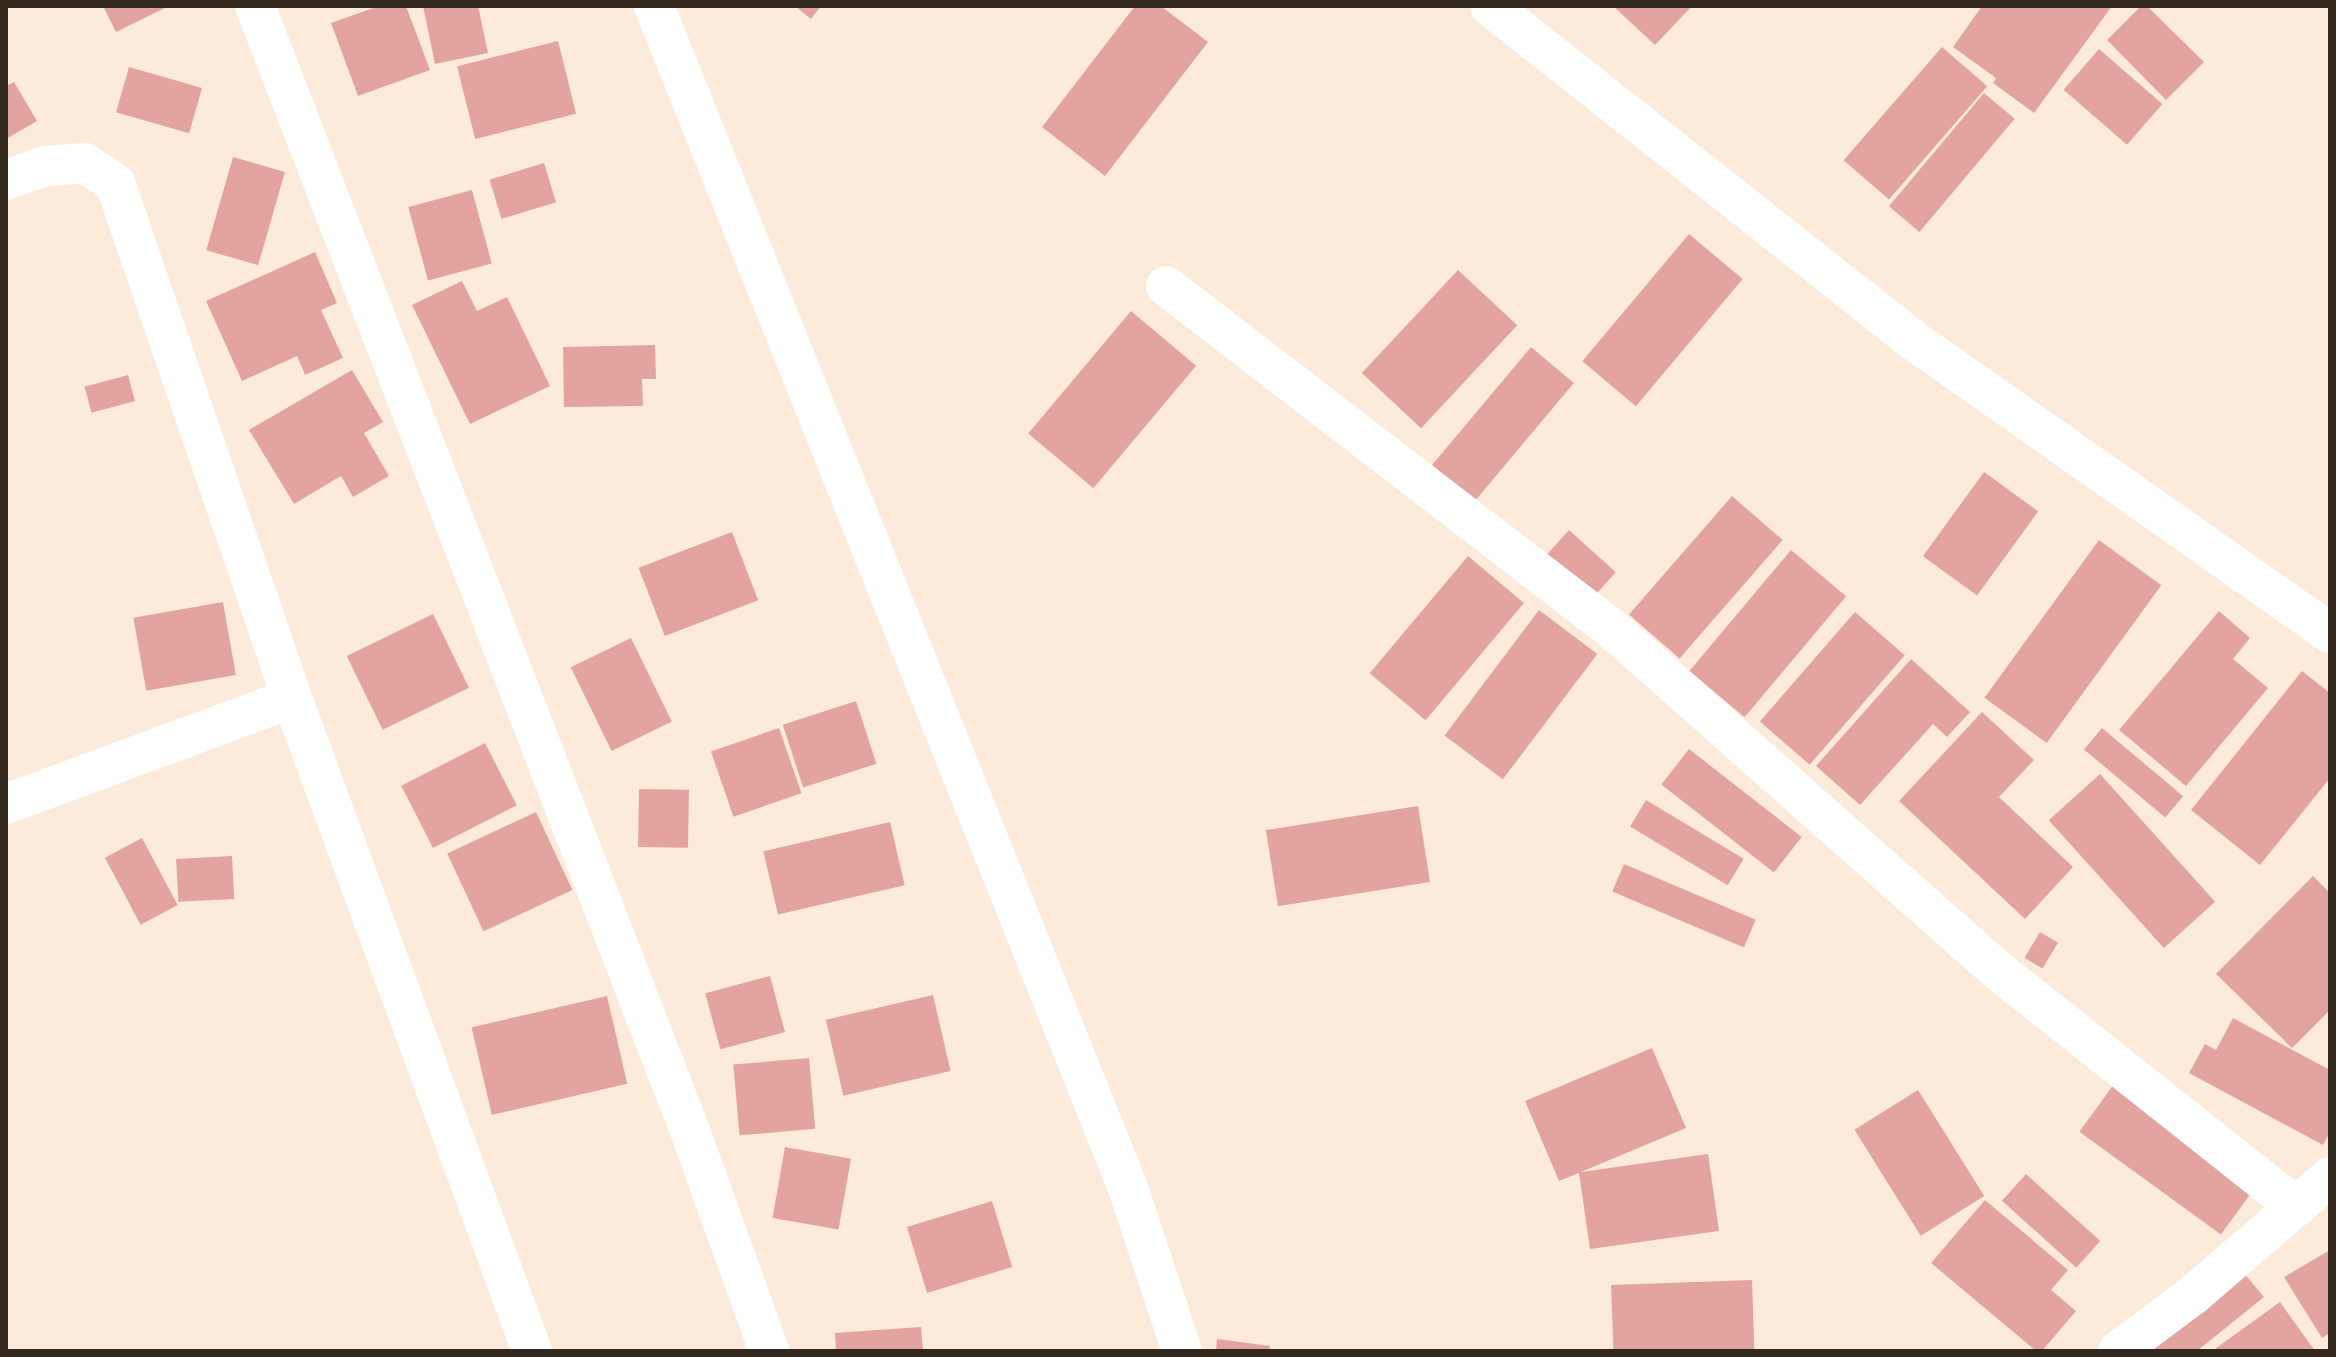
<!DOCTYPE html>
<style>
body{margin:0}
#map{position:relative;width:2336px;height:1357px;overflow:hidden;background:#fcebdb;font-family:Arial,sans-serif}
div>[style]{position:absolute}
.building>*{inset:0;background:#e3a4a0;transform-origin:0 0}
.minor>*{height:40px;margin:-20px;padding:0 20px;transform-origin:20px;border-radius:20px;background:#fff}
span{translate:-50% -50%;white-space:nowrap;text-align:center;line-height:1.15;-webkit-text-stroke:8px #fcebdb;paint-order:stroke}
.frame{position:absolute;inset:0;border:8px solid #33281e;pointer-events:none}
</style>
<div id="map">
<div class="building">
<div style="clip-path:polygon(103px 6px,169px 6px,116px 32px)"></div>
<div style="clip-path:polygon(379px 6px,406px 6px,430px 70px,358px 96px,331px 23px)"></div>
<div style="clip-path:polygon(423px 6px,478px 6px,488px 53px,435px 64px)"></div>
<div style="clip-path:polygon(795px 6px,821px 6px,811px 19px)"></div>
<div style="clip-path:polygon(1135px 6px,1161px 6px,1208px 42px,1105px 176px,1042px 127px)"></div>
<div style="clip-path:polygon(1613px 6px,1692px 6px,1655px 45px)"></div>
<div style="clip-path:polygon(1982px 6px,2112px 6px,2034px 113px,1993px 83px,1996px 78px,1953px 47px)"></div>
<div style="clip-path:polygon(2141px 6px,2147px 6px,2204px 62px,2166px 100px,2107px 40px)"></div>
<div style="left:558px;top:41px;width:75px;height:104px;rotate:76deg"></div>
<div style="left:1942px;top:47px;width:60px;height:150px;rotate:41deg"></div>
<div style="left:2099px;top:49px;width:84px;height:54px;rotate:41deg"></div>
<div style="left:129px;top:67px;width:76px;height:47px;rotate:16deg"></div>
<div style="clip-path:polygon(14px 82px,37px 121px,6px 139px,6px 86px)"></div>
<div style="left:1984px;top:93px;width:40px;height:148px;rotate:40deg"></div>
<div style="left:233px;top:157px;width:54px;height:97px;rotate:16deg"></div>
<div style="left:544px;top:163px;width:41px;height:57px;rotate:73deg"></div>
<div style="left:472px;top:190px;width:76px;height:66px;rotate:75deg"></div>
<div style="left:1689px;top:234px;width:70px;height:166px;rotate:40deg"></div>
<div style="clip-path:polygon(315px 252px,337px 303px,321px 310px,343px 358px,305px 375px,297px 356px,242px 381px,206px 301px)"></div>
<div style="left:1458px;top:270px;width:81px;height:141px;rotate:43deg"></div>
<div style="clip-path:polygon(462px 281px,477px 311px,507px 297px,550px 386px,470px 424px,412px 305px)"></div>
<div style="left:1131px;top:311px;width:85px;height:160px;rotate:40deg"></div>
<div style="clip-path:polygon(655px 345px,656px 379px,642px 379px,643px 406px,564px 407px,563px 347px)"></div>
<div style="left:1531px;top:347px;width:56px;height:154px;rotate:40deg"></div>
<div style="clip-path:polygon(352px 370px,383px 422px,364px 433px,389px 476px,353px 497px,341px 476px,294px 504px,249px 430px)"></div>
<div style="left:128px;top:375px;width:27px;height:45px;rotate:75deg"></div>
<div style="left:1984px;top:472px;width:67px;height:104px;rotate:36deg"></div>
<div style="left:1732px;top:496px;width:67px;height:157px;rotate:41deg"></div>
<div style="left:1569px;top:530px;width:63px;height:37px;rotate:42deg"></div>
<div style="left:732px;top:532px;width:73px;height:100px;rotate:69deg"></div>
<div style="left:2099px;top:540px;width:77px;height:195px;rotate:36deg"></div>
<div style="left:1791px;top:550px;width:72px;height:158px;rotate:40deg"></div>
<div style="left:1468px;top:556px;width:73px;height:153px;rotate:40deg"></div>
<div style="left:223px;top:602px;width:74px;height:91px;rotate:80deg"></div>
<div style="left:1539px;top:610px;width:73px;height:157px;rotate:37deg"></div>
<div style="clip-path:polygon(2219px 611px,2250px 638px,2233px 659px,2268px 688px,2186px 786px,2119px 730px)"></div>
<div style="left:1855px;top:612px;width:66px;height:145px;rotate:41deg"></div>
<div style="left:433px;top:614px;width:82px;height:96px;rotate:64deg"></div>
<div style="left:631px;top:638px;width:93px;height:67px;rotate:64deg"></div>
<div style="clip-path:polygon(1911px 659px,1970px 712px,1947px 737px,1933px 724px,1860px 805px,1816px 766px)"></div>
<div style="clip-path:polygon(2302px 671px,2330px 693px,2330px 778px,2260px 865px,2191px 810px)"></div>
<div style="left:856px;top:701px;width:66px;height:77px;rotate:72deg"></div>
<div style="clip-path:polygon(1982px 712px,2034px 760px,1999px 797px,2073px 867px,2025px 919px,1899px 801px)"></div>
<div style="left:779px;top:728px;width:69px;height:72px;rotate:71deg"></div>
<div style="left:2102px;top:728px;width:106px;height:28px;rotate:40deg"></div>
<div style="left:485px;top:743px;width:70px;height:94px;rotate:63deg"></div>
<div style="left:1689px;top:749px;width:143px;height:45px;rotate:38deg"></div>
<div style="left:2100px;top:774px;width:172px;height:69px;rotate:48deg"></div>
<div style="left:639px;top:789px;width:50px;height:58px;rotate:1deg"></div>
<div style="left:1646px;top:800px;width:114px;height:31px;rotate:31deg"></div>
<div style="left:1418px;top:806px;width:77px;height:154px;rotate:81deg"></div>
<div style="left:536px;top:812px;width:86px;height:98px;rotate:65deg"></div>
<div style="left:890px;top:822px;width:65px;height:130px;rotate:77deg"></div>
<div style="left:142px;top:838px;width:76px;height:42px;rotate:62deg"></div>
<div style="left:232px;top:856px;width:43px;height:56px;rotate:87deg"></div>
<div style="left:1624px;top:864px;width:143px;height:30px;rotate:23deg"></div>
<div style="clip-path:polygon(2313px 876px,2330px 893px,2330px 1010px,2292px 1048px,2216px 974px)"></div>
<div style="left:2040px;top:932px;width:21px;height:30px;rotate:31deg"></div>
<div style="left:770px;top:976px;width:58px;height:67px;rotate:75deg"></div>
<div style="left:933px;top:995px;width:78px;height:110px;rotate:77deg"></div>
<div style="left:607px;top:996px;width:90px;height:139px;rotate:77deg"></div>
<div style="clip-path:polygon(2233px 1018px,2330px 1070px,2330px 1132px,2323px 1145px,2189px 1073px,2205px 1044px,2216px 1050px)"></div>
<div style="clip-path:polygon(1652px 1048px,1686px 1128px,1581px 1172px,1708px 1154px,1719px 1231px,1590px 1249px,1579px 1173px,1559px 1181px,1525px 1101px)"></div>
<div style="left:809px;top:1058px;width:71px;height:76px;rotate:85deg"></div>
<div style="left:2114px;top:1084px;width:175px;height:59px;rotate:36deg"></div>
<div style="left:1918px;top:1090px;width:125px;height:75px;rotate:58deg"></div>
<div style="left:785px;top:1147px;width:67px;height:72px;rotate:10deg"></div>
<div style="left:2026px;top:1174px;width:100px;height:36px;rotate:42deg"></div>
<div style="clip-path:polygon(1985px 1200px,2068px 1270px,2051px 1290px,2076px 1311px,2042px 1351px,2036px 1351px,1931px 1263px)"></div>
<div style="left:992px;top:1201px;width:69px;height:89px;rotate:73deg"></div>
<div style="clip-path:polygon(2330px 1250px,2330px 1333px,2322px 1338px,2284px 1277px)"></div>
<div style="clip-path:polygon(2238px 1266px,2264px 1297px,2197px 1351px,2133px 1351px)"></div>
<div style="left:1752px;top:1280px;width:71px;height:141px;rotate:88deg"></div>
<div style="clip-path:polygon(2280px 1302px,2315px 1351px,2212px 1351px)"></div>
<div style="clip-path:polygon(921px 1327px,923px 1351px,836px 1351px,835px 1333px)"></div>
<div style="clip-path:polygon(1217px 1339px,1270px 1346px,1269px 1351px,1216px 1351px)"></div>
</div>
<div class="minor">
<div style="left:255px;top:6px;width:1206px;rotate:68.86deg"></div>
<div style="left:690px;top:1131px;width:234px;rotate:70.2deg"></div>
<div style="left:654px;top:6px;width:1273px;rotate:68.15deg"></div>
<div style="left:1128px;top:1188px;width:172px;rotate:71.7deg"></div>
<div style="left:1490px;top:6px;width:539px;rotate:38.29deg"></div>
<div style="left:1913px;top:340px;width:510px;rotate:35.09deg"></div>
<div style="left:6px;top:180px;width:41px;rotate:-19.7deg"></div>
<div style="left:45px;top:166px;width:40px;rotate:-4.3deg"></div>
<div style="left:85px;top:163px;width:36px;rotate:34deg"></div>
<div style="left:115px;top:183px;width:545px;rotate:71.03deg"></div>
<div style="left:292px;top:698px;width:696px;rotate:69.82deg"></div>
<div style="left:1166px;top:286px;width:563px;rotate:37.56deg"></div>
<div style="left:1612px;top:629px;width:513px;rotate:41.52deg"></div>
<div style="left:1996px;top:969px;width:382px;rotate:38.4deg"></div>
<div style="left:6px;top:804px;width:305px;rotate:-20.3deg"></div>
<div style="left:2118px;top:1351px;width:94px;rotate:-36.7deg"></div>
<div style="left:2193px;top:1295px;width:181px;rotate:-40.7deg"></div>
</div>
<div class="frame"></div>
</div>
